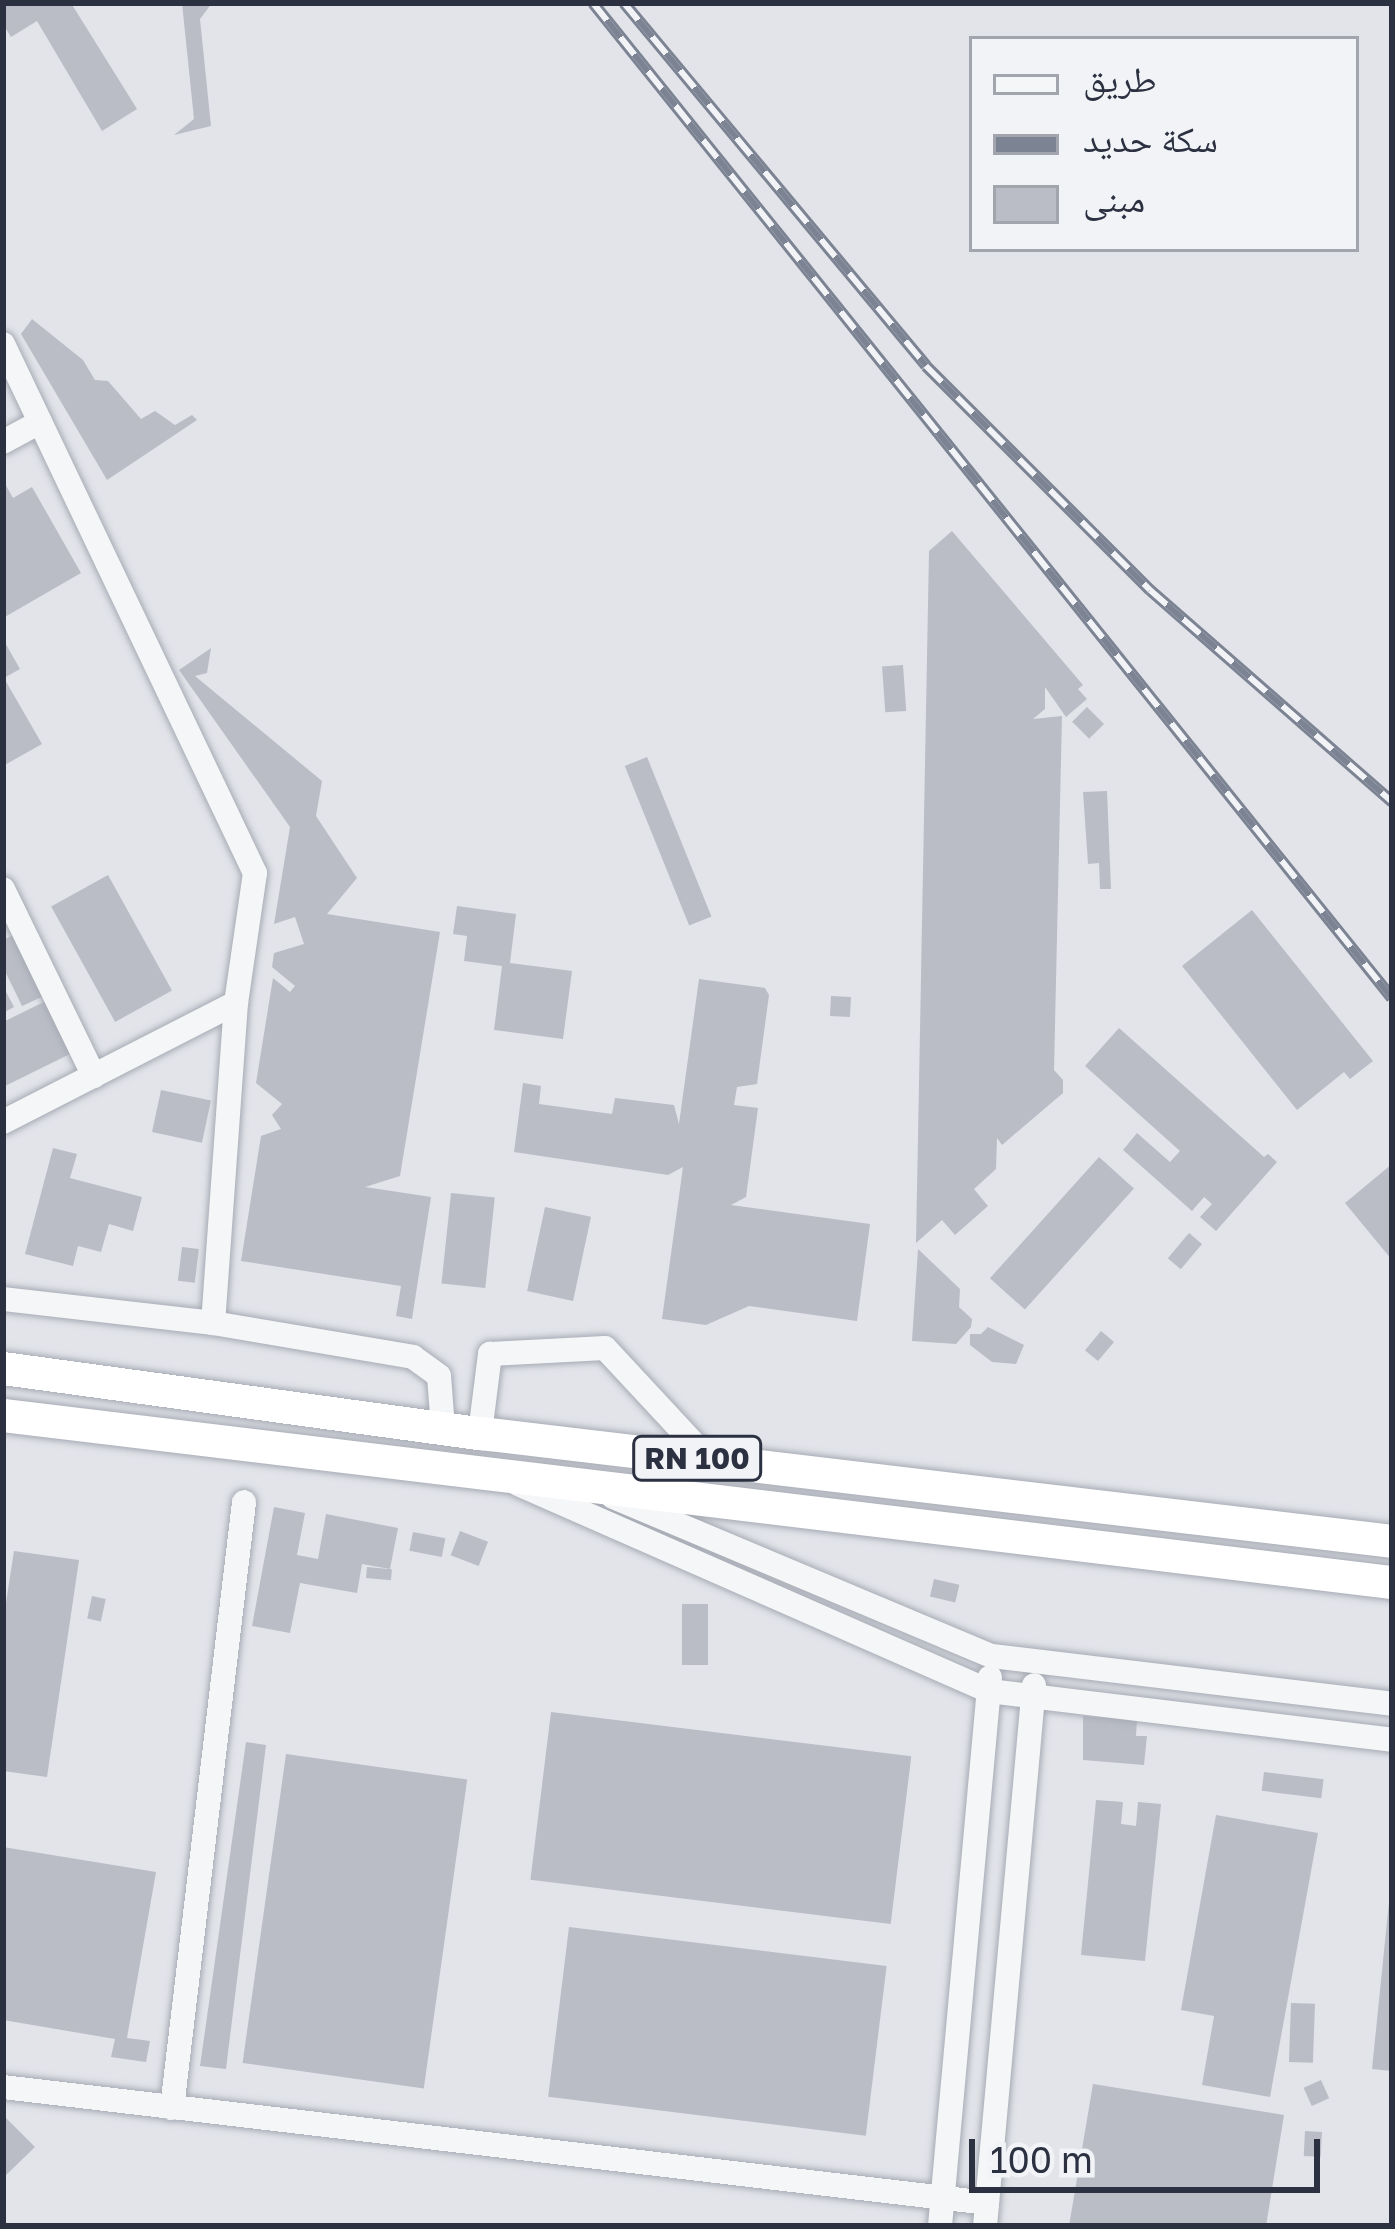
<!DOCTYPE html>
<meta charset="utf-8">
<style>
body{margin:0}
#map{position:relative;width:1395px;height:2229px;overflow:hidden;background:#e2e4ea;font-family:"Golos Text","Noto Naskh Arabic",sans-serif}
div>[style]{position:absolute}
.building>*{inset:0;background:#babdc6;transform-origin:0 0}
.roads{filter:drop-shadow(0 0 3px #a7abb4) drop-shadow(0 0 3px #a7abb4)}
.minor>*{height:24px;margin:-12px;padding:0 12px;transform-origin:12px;border-radius:12px;background:#f5f6f8}
.highway>*{height:33px;margin:-16.5px;padding:0 16.5px;transform-origin:16.5px;border-radius:16.5px;background:#fff}
.rail>*{height:12px;margin-top:-6px;transform-origin:0;background:repeating-linear-gradient(90deg,#f2f3f7 0 22px,#7c8392 0 44px);box-sizing:border-box;border-block:3px solid #7c8392}
span{translate:-50% -50%;white-space:nowrap;text-align:center;line-height:1.15;-webkit-text-stroke:9px #f2f3f7;paint-order:stroke}
.shield-label span{padding:3px 9px;background:#f2f3f7;border:3px solid;border-radius:9px;-webkit-text-stroke-width:0}
.shield-label{font-size:30px;color:#2b3141;font-weight:700}
.frame{position:absolute;inset:0;border:6px solid #2b3141;pointer-events:none}
.legend{position:absolute;left:969px;top:36px;width:390px;height:216px;box-sizing:border-box;background:#f2f3f7;border:3px solid #a2a5ae;margin:0;padding:15px 21px;list-style:none;font-size:36px;color:#2b3141}
.legend li{display:flex;align-items:center;gap:24px;height:60px}
.legend b{width:60px;border:3px solid #a2a5ae}
.scale{position:absolute;left:969px;top:2139px;width:351px;height:54px;box-sizing:border-box;border:6px solid #2b3141;border-top:0;padding-left:15px;font-size:36px;line-height:42px;white-space:nowrap;color:#2b3141;-webkit-text-stroke:9px #f2f3f7;paint-order:stroke}
</style>
<div id="map">
<div class="building">
<div style="clip-path:polygon(3px 3px,71px 3px,137px 109px,102px 131px,37px 21px,11px 37px,3px 24px)"></div>
<div style="clip-path:polygon(182px 3px,212px 3px,200px 19px,211px 126px,174px 135px,194px 119px)"></div>
<div style="clip-path:polygon(32px 319px,83px 360px,95px 380px,108px 381px,141px 419px,155px 411px,175px 425px,192px 415px,197px 420px,107px 480px,21px 334px)"></div>
<div style="clip-path:polygon(3px 480px,13px 498px,32px 487px,81px 573px,3px 618px)"></div>
<div style="clip-path:polygon(952px 531px,1083px 685px,1078px 689px,1087px 699px,1066px 717px,1045px 687px,1045px 709px,1033px 719px,1062px 716px,1054px 1070px,1063px 1080px,1063px 1093px,1002px 1145px,997px 1138px,996px 1169px,974px 1189px,988px 1206px,955px 1235px,942px 1220px,916px 1243px,929px 551px)"></div>
<div style="clip-path:polygon(3px 639px,20px 669px,4px 678px,42px 744px,3px 766px)"></div>
<div style="clip-path:polygon(211px 648px,207px 673px,195px 676px,322px 781px,316px 816px,357px 878px,327px 914px,440px 932px,400px 1176px,365px 1187px,431px 1197px,412px 1319px,396px 1316px,401px 1286px,241px 1261px,261px 1136px,281px 1129px,272px 1115px,282px 1104px,256px 1083px,273px 978px,290px 992px,295px 986px,272px 967px,274px 953px,304px 944px,295px 917px,274px 924px,290px 827px,179px 670px)"></div>
<div style="left:903px;top:665px;width:46px;height:21px;rotate:86deg"></div>
<div style="left:1087px;top:707px;width:24px;height:21px;rotate:45deg"></div>
<div style="left:647px;top:757px;width:172px;height:24px;rotate:68deg"></div>
<div style="clip-path:polygon(1107px 791px,1111px 889px,1100px 889px,1099px 863px,1088px 864px,1083px 792px)"></div>
<div style="left:108px;top:875px;width:132px;height:65px;rotate:61deg"></div>
<div style="clip-path:polygon(457px 906px,516px 914px,510px 963px,572px 971px,563px 1039px,494px 1030px,502px 966px,464px 961px,467px 936px,453px 934px)"></div>
<div style="clip-path:polygon(1252px 910px,1373px 1061px,1350px 1079px,1344px 1072px,1297px 1110px,1182px 966px)"></div>
<div style="clip-path:polygon(16px 934px,46px 995px,22px 1006px,3px 967px,3px 940px)"></div>
<div style="clip-path:polygon(699px 979px,765px 988px,769px 995px,757px 1084px,737px 1087px,734px 1105px,758px 1108px,746px 1197px,731px 1205px,870px 1224px,857px 1321px,749px 1306px,706px 1325px,662px 1319px,683px 1167px,668px 1175px,514px 1152px,523px 1083px,541px 1086px,539px 1104px,612px 1114px,615px 1098px,674px 1105px,679px 1124px)"></div>
<div style="clip-path:polygon(3px 986px,14px 1007px,3px 1013px)"></div>
<div style="left:831px;top:996px;width:20px;height:20px;rotate:3deg"></div>
<div style="clip-path:polygon(46px 1001px,72px 1053px,3px 1087px,3px 1022px)"></div>
<div style="clip-path:polygon(1119px 1028px,1264px 1157px,1268px 1154px,1277px 1162px,1216px 1231px,1200px 1217px,1212px 1204px,1204px 1197px,1192px 1211px,1123px 1150px,1137px 1133px,1170px 1162px,1180px 1151px,1085px 1066px)"></div>
<div style="left:161px;top:1090px;width:51px;height:43px;rotate:12deg"></div>
<div style="clip-path:polygon(53px 1148px,77px 1154px,70px 1178px,142px 1197px,133px 1231px,109px 1224px,101px 1252px,78px 1246px,73px 1266px,25px 1254px)"></div>
<div style="left:1099px;top:1157px;width:47px;height:163px;rotate:42deg"></div>
<div style="clip-path:polygon(1392px 1164px,1392px 1260px,1345px 1203px)"></div>
<div style="left:451px;top:1193px;width:44px;height:91px;rotate:6deg"></div>
<div style="left:545px;top:1207px;width:47px;height:86px;rotate:12deg"></div>
<div style="left:1189px;top:1233px;width:17px;height:33px;rotate:40deg"></div>
<div style="left:182px;top:1247px;width:17px;height:34px;rotate:7deg"></div>
<div style="clip-path:polygon(918px 1249px,960px 1289px,959px 1307px,972px 1319px,971px 1327px,956px 1344px,912px 1341px)"></div>
<div style="clip-path:polygon(988px 1327px,1024px 1345px,1016px 1364px,992px 1362px,970px 1345px,970px 1334px,981px 1334px)"></div>
<div style="left:1101px;top:1331px;width:17px;height:25px;rotate:40deg"></div>
<div style="clip-path:polygon(274px 1507px,305px 1513px,297px 1555px,318px 1559px,326px 1514px,398px 1528px,390px 1569px,362px 1564px,357px 1593px,300px 1583px,290px 1633px,252px 1626px)"></div>
<div style="left:460px;top:1531px;width:30px;height:26px;rotate:21deg"></div>
<div style="left:413px;top:1532px;width:33px;height:19px;rotate:11deg"></div>
<div style="clip-path:polygon(14px 1551px,79px 1560px,47px 1777px,3px 1771px,3px 1622px)"></div>
<div style="left:367px;top:1567px;width:25px;height:11px;rotate:5deg"></div>
<div style="left:934px;top:1579px;width:26px;height:18px;rotate:13deg"></div>
<div style="left:92px;top:1596px;width:14px;height:23px;rotate:12deg"></div>
<div style="left:682px;top:1604px;width:26px;height:61px"></div>
<div style="left:551px;top:1712px;width:363px;height:169px;rotate:7deg"></div>
<div style="clip-path:polygon(1083px 1716px,1137px 1720px,1136px 1736px,1147px 1736px,1144px 1765px,1083px 1760px)"></div>
<div style="clip-path:polygon(246px 1742px,266px 1745px,226px 2069px,200px 2066px)"></div>
<div style="left:286px;top:1754px;width:183px;height:312px;rotate:8deg"></div>
<div style="left:1264px;top:1772px;width:60px;height:19px;rotate:7deg"></div>
<div style="clip-path:polygon(1096px 1800px,1123px 1802px,1121px 1824px,1136px 1826px,1138px 1802px,1161px 1804px,1145px 1961px,1081px 1955px)"></div>
<div style="clip-path:polygon(1216px 1815px,1318px 1833px,1270px 2097px,1202px 2085px,1214px 2016px,1181px 2010px)"></div>
<div style="clip-path:polygon(3px 1847px,156px 1872px,127px 2038px,150px 2041px,146px 2062px,111px 2057px,115px 2039px,3px 2020px)"></div>
<div style="clip-path:polygon(1389px 1902px,1392px 1902px,1392px 2071px,1372px 2069px)"></div>
<div style="left:569px;top:1927px;width:320px;height:171px;rotate:7deg"></div>
<div style="left:1291px;top:2003px;width:24px;height:59px;rotate:2deg"></div>
<div style="left:1321px;top:2080px;width:20px;height:19px;rotate:66deg"></div>
<div style="clip-path:polygon(1093px 2084px,1284px 2115px,1266px 2226px,1069px 2226px)"></div>
<div style="clip-path:polygon(3px 2115px,35px 2147px,3px 2178px)"></div>
<div style="left:1305px;top:2131px;width:17px;height:25px;rotate:3deg"></div>
</div>
<div class="roads">
<div class="minor">
<div style="left:3px;top:344px;width:586px;rotate:64.53deg"></div>
<div style="left:255px;top:873px;width:131px;rotate:98.3deg"></div>
<div style="left:236px;top:1003px;width:321px;rotate:94.1deg"></div>
<div style="left:3px;top:442px;width:42px;rotate:-28.4deg"></div>
<div style="left:3px;top:889px;width:208px;rotate:64.1deg"></div>
<div style="left:3px;top:1122px;width:262px;rotate:-27.1deg"></div>
<div style="left:3px;top:1299px;width:211px;rotate:6.5deg"></div>
<div style="left:213px;top:1323px;width:203px;rotate:9.6deg"></div>
<div style="left:413px;top:1357px;width:32px;rotate:36deg"></div>
<div style="left:439px;top:1376px;width:52px;rotate:85.6deg"></div>
<div style="left:480px;top:1433px;width:80px;rotate:-82.8deg"></div>
<div style="left:490px;top:1354px;width:115px;rotate:-3deg"></div>
<div style="left:605px;top:1348px;width:153px;rotate:47.1deg"></div>
<div style="left:518px;top:1484px;width:514px;rotate:23.73deg"></div>
<div style="left:989px;top:1691px;width:406px;rotate:6.9deg"></div>
<div style="left:613px;top:1497px;width:411px;rotate:22.8deg"></div>
<div style="left:992px;top:1656px;width:403px;rotate:6.8deg"></div>
<div style="left:3px;top:2087px;width:991px;rotate:6.72deg"></div>
<div style="left:172px;top:2108px;width:610px;rotate:-83.22deg"></div>
<div style="left:940px;top:2226px;width:551px;rotate:-84.8deg"></div>
<div style="left:985px;top:2226px;width:543px;rotate:-84.82deg"></div>
</div>
<div class="highway">
<div style="left:3px;top:1368px;width:481px;rotate:7.8deg"></div>
<div style="left:480px;top:1433px;width:918px;rotate:6.75deg"></div>
<div style="left:3px;top:1415px;width:1399px;rotate:6.86deg"></div>
</div>
</div>
<div class="rail">
<div style="left:593px;top:3px;width:1276px;rotate:51.24deg"></div>
<div style="left:624px;top:3px;width:472px;rotate:50.2deg"></div>
<div style="left:926px;top:366px;width:317px;rotate:45deg"></div>
<div style="left:1150px;top:590px;width:322px;rotate:41.2deg"></div>
</div>
<div class="shield-label">
<span style="left:697px;top:1458px">RN 100</span>
</div>
<div class="frame"></div>
<ul class="legend">
<li><b style="height:15px;background:#f5f6f8"></b>طريق</li>
<li><b style="height:15px;background:#7c8392"></b>سكة حديد</li>
<li><b style="height:33px;background:#babdc6"></b>مبنى</li>
</ul>
<div class="scale">100 m</div>
</div>
